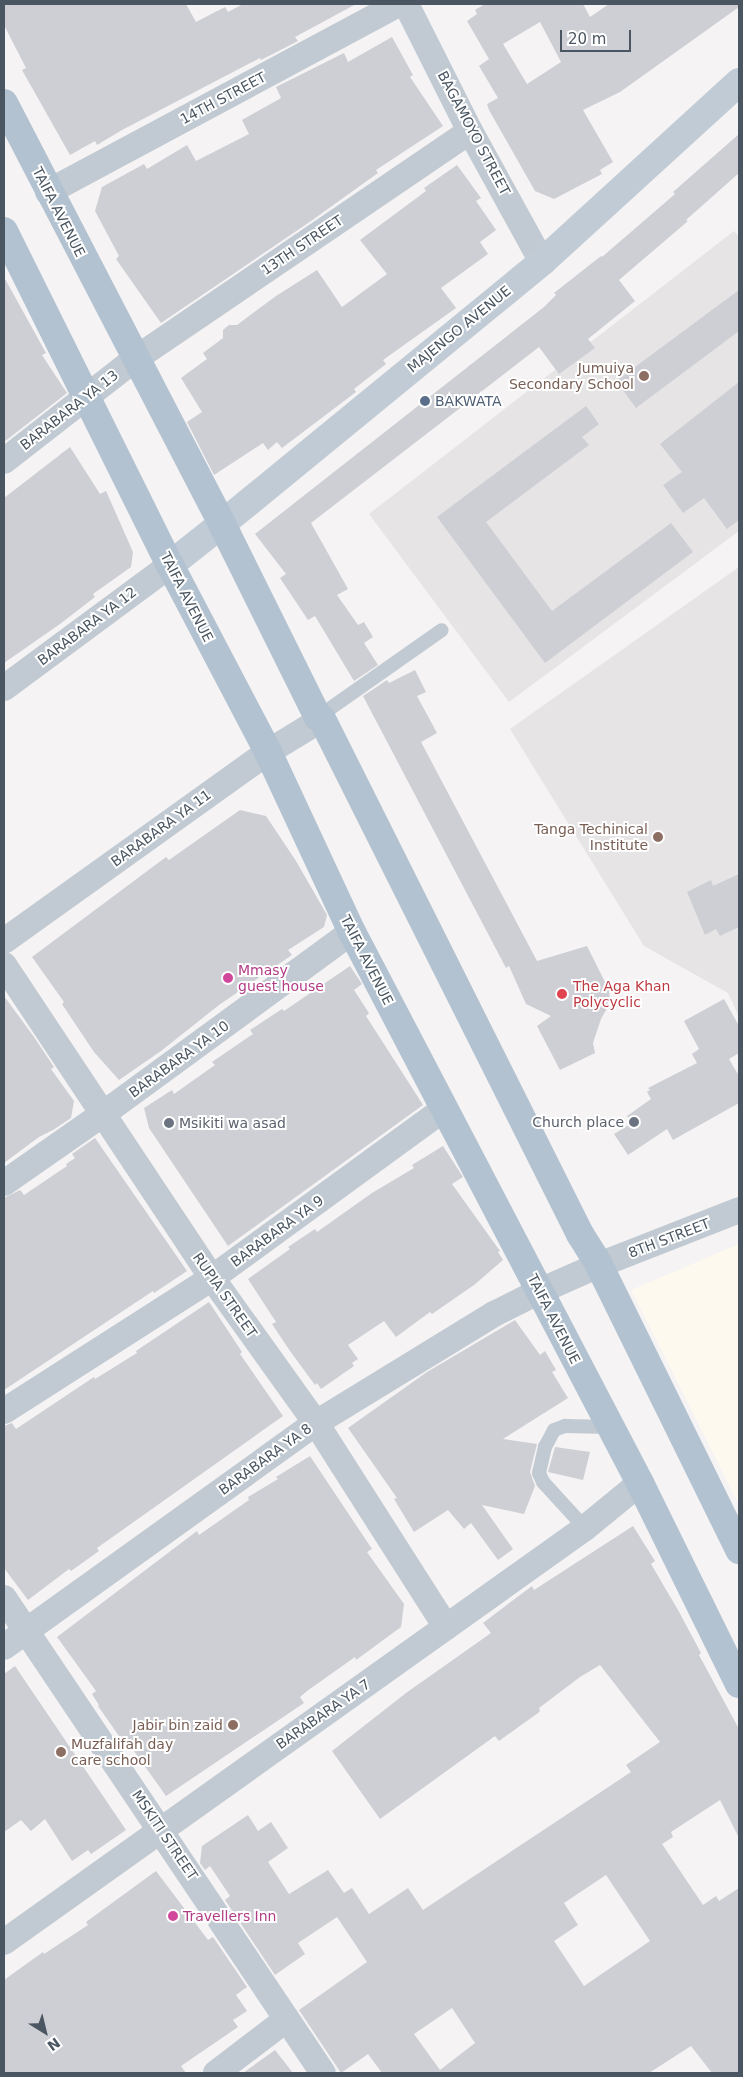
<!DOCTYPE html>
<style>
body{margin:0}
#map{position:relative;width:743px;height:2077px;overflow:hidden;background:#f5f3f3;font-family:"DejaVu Sans",sans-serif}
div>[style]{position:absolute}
.commercial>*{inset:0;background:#fdf9ef}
.education>*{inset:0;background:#e6e4e5}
.building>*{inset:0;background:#cdcfd5}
.lane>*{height:14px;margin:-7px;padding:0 7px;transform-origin:7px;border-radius:7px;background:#c1cad2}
.street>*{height:26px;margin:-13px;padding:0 13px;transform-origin:13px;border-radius:13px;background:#c1cad2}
.secondary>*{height:28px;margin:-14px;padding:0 14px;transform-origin:14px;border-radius:14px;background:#c1cbd6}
.primary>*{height:28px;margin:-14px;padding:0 14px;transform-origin:14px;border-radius:14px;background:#b3c2d1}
.dots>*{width:14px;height:14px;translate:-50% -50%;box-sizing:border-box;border:2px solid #fff;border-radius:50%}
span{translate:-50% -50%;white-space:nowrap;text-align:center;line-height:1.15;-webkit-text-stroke:4px #fff;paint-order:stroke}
.street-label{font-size:14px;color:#4a5661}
.education-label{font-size:14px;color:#785e54}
.right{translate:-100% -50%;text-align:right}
.left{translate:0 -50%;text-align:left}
.service-label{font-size:14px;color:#4e5e75}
.hotel-label{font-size:14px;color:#b23c85}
.health-label{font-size:14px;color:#be3a42}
.worship-label{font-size:14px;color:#5b616d}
.frame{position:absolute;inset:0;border:5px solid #4a5661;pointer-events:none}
.north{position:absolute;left:20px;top:2007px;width:50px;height:50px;-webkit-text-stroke:4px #fff;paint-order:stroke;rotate:144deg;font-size:14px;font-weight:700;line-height:20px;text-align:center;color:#4a5661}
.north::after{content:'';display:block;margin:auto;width:18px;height:22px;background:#4a5661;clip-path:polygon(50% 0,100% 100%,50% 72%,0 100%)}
.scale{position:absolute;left:560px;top:30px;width:71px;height:22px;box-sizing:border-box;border:2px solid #4a5661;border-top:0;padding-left:6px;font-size:15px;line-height:18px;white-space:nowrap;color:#4a5661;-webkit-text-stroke:4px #fff;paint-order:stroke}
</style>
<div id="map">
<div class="commercial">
<div style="clip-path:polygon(739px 1244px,739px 1505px,631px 1290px)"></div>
</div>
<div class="education">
<div style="clip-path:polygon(734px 231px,739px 237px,739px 531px,509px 702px,369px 514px)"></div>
<div style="clip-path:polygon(739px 567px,739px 1017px,728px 993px,644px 946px,510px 729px)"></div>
</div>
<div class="building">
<div style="clip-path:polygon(4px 4px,186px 4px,196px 22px,225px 7px,228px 12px,243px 4px,356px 4px,295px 37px,298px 41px,261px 60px,260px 58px,122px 130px,97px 145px,95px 141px,70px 155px,22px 70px,26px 68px,4px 25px)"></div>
<div style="clip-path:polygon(evenodd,485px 4px,583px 4px,590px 17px,609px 4px,739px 4px,739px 7px,620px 92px,583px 110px,613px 162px,600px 170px,602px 174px,554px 199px,535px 191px,489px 110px,487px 104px,498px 98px,479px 66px,489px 59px,467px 21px,477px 14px,475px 10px,485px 4px,540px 22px,561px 62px,527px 84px,503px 44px,540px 22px)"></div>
<div style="clip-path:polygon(392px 37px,413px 75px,410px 77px,443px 126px,376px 170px,378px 173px,311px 221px,161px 323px,116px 259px,119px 256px,95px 211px,102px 187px,144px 164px,147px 169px,187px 145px,196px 161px,249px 134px,242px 120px,281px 98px,276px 87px,344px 53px,348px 62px)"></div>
<div style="clip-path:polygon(739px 134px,739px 173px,686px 220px,688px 221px,619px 280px,635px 301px,588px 339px,595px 348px,559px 374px,539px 347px,311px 523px,348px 589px,337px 595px,358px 625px,364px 622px,373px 637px,364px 643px,378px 665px,354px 681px,315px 616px,308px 620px,280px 578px,286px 574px,255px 534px,544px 307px,556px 295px,554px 293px,601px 256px,602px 257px,675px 194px,673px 192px)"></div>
<div style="clip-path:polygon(457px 165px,481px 198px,476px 201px,496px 230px,480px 242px,488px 254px,441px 288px,456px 308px,383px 360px,386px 364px,354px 389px,356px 392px,282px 448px,277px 442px,268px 450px,263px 443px,214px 475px,187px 422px,202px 412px,181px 378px,207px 359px,203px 353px,223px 338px,223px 330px,229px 325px,237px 325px,276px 296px,317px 270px,342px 307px,387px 274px,360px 240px,426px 191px,424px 188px)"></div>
<div style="clip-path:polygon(4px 277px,46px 353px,42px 355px,67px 393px,4px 442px)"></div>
<div style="clip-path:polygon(739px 290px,739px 331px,636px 408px,616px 381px)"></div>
<div style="clip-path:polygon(739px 382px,739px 520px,727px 529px,704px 498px,683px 513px,663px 485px,682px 472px,660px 444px)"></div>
<div style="clip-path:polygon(586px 406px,599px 424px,582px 437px,589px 445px,486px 522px,552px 611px,671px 523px,693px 552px,545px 663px,437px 517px)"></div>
<div style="clip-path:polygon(70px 447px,100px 494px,106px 491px,133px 552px,131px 567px,93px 594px,95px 597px,60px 624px,4px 663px,4px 498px)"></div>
<div style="clip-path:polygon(415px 670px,426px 692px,417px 696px,437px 733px,421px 742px,537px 961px,587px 946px,609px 990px,610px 1003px,601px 1019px,593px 1043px,595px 1053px,560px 1070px,537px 1026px,551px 1016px,526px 1004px,509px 966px,506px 968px,363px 696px,387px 680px,389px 683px)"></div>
<div style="clip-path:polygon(240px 810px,266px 816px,296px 861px,327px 915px,324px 927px,288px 950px,292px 955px,219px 1005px,161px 1051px,119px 1080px,94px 1052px,62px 1004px,64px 1002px,32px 957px,166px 857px,169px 860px)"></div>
<div style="clip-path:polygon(739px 874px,739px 927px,720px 936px,716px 929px,705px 935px,687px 892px,711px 880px,713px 886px)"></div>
<div style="clip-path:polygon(350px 966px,362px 984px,354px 990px,369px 1013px,366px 1016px,423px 1105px,228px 1246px,149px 1128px,144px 1108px,172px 1090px,174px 1094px,215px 1065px,212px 1062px,253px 1034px,250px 1030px,282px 1009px,284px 1011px)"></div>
<div style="clip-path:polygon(4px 996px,34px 1037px,54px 1067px,51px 1069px,74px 1101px,71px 1118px,53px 1130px,39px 1137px,4px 1163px)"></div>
<div style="clip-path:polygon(724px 999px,739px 1026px,739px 1053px,729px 1059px,739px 1076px,739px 1103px,673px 1140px,667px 1129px,628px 1155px,614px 1134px,632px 1123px,627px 1116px,651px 1099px,647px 1092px,650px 1090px,648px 1088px,697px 1063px,692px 1054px,699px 1049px,684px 1021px)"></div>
<div style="clip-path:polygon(95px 1138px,187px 1271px,154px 1293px,153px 1291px,4px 1390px,4px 1198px,20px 1190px,24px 1195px,67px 1166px,66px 1164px,75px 1158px,72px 1154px)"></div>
<div style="clip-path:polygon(443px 1146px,463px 1177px,452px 1184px,500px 1251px,498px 1252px,503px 1260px,474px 1285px,432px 1314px,430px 1312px,396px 1337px,384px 1321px,348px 1345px,358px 1359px,352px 1363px,354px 1366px,321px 1389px,317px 1383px,315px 1385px,290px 1351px,272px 1324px,276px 1322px,248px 1279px,290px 1249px,288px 1247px,315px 1229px,317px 1232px,372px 1193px,414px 1168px,412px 1165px)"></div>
<div style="clip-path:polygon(209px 1302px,242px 1352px,240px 1354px,283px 1416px,97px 1548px,99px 1551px,71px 1571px,69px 1569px,28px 1600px,4px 1568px,4px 1426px,12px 1423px,16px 1429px,94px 1377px,95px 1379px,137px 1353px,136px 1351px)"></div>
<div style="clip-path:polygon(515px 1320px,540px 1355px,545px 1351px,556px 1370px,552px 1372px,568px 1398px,503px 1439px,537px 1444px,530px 1472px,535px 1486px,524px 1514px,482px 1505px,513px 1549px,498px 1560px,471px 1523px,464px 1529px,448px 1510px,414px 1532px,394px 1499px,397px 1498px,348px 1428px,427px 1372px)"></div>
<div style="clip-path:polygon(555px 1447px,590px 1452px,583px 1480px,548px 1472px)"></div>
<div style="clip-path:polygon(310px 1456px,372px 1549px,367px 1552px,404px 1604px,401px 1627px,356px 1660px,355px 1657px,307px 1691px,300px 1697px,304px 1703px,166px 1796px,124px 1737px,121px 1739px,98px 1706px,99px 1705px,92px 1694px,96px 1691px,57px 1637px,197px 1531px,199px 1535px,249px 1500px,248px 1497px,278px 1479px,276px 1477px)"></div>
<div style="clip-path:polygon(evenodd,633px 1526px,655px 1561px,651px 1564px,678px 1610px,701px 1653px,699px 1655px,739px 1729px,739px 1838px,720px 1800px,671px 1832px,673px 1837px,662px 1844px,703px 1905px,716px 1896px,719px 1901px,739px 1888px,739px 2073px,712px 2073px,691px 2046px,649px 2073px,382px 2073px,368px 2054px,341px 2073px,299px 2010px,367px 1962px,337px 1917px,298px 1943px,305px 1954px,275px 1975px,225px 1900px,230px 1896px,210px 1866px,205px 1870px,200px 1863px,202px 1846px,248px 1815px,258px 1831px,271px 1822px,288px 1848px,268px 1862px,289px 1894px,328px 1870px,344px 1893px,352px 1888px,369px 1914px,408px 1888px,423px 1910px,631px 1772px,626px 1765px,660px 1742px,600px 1665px,580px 1677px,539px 1708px,540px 1711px,538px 1713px,499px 1741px,495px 1736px,380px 1819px,332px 1751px,406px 1693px,491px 1633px,483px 1623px,532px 1586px,534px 1590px,633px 1526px,606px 1875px,650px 1941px,584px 1986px,554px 1941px,578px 1925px,564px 1903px,606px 1875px,633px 1526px,452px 2008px,475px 2043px,440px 2070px,414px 2034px,452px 2008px)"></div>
<div style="clip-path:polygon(15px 1666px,126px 1830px,91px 1854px,88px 1850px,72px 1861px,45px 1819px,31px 1831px,21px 1820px,4px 1832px,4px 1674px)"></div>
<div style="clip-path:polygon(156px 1871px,208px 1940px,213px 1937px,247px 1987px,236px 1995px,247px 2011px,233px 2020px,238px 2027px,181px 2066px,186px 2073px,4px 2073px,4px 1980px,43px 1952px,44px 1954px,88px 1925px,86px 1922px)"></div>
<div style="clip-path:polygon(275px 2050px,293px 2073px,243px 2073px)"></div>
</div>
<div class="lane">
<div style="left:318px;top:717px;width:151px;rotate:-35.1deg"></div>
<div style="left:585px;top:1528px;width:62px;rotate:-132.4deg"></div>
<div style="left:543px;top:1482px;width:10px;rotate:-114deg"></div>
<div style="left:539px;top:1473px;width:27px;rotate:-77deg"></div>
<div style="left:545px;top:1447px;width:19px;rotate:-62deg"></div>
<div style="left:554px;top:1430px;width:12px;rotate:-20deg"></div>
<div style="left:565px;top:1426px;width:45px;rotate:1.3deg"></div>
</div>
<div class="street">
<div style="left:406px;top:4px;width:142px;rotate:63.3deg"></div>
<div style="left:470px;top:131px;width:149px;rotate:61.2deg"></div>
<div style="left:48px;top:192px;width:397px;rotate:-28.2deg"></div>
<div style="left:4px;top:461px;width:166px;rotate:-37.9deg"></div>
<div style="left:135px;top:359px;width:405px;rotate:-34.2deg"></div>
<div style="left:4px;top:688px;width:207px;rotate:-36.5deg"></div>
<div style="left:4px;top:941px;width:325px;rotate:-35.6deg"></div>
<div style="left:268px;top:752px;width:63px;rotate:-31.4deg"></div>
<div style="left:4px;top:965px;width:376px;rotate:56.4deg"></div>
<div style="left:212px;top:1278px;width:178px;rotate:54.4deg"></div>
<div style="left:316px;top:1423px;width:242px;rotate:57.5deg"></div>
<div style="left:4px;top:1183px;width:121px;rotate:-34.9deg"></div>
<div style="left:103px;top:1114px;width:308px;rotate:-36.2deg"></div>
<div style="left:4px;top:1411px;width:247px;rotate:-32.6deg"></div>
<div style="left:212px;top:1278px;width:287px;rotate:-36.1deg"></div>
<div style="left:4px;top:1598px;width:572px;rotate:56.12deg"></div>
<div style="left:4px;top:1647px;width:384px;rotate:-35.7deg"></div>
<div style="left:316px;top:1423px;width:209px;rotate:-31.5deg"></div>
<div style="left:494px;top:1314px;width:51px;rotate:-26.6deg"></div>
<div style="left:540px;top:1291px;width:64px;rotate:-23.8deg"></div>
<div style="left:599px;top:1265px;width:150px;rotate:-21.4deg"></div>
<div style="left:4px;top:1942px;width:713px;rotate:-35.47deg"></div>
<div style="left:585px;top:1528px;width:71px;rotate:-39.3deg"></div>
<div style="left:216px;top:2073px;width:89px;rotate:-37.3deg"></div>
</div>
<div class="secondary">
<div style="left:170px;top:565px;width:66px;rotate:-38.3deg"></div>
<div style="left:222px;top:524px;width:414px;rotate:-39.3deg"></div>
<div style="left:542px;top:262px;width:267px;rotate:-42.4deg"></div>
</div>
<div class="primary">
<div style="left:4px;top:103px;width:474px;rotate:62.6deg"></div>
<div style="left:222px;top:524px;width:216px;rotate:63.6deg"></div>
<div style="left:318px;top:717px;width:4px;rotate:27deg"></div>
<div style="left:322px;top:719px;width:576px;rotate:63.39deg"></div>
<div style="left:580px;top:1234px;width:36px;rotate:58deg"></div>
<div style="left:599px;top:1265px;width:318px;rotate:63.8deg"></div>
<div style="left:4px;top:231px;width:373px;rotate:63.6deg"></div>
<div style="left:170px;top:565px;width:211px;rotate:62.3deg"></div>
<div style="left:268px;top:752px;width:199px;rotate:65deg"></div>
<div style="left:352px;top:932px;width:622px;rotate:62.4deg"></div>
<div style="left:640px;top:1483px;width:224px;rotate:63.8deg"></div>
</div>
<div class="dots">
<div style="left:644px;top:376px;background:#8d6e63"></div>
<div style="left:425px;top:401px;background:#5c6f8a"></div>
<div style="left:658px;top:837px;background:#8d6e63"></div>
<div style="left:228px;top:978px;background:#d1479c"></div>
<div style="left:562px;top:994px;background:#e0444e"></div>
<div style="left:634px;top:1122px;background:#6b7280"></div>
<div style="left:169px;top:1123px;background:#6b7280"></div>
<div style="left:233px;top:1725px;background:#8d6e63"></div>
<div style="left:61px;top:1752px;background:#8d6e63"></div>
<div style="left:173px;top:1916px;background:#d1479c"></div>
</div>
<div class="street-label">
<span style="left:223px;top:98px;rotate:-28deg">14TH STREET</span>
<span style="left:474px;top:133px;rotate:62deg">BAGAMOYO STREET</span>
<span style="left:59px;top:212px;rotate:63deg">TAIFA AVENUE</span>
<span style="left:302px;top:245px;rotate:-34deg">13TH STREET</span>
<span style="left:459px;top:329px;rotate:-39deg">MAJENGO AVENUE</span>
<span style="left:69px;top:410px;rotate:-38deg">BARABARA YA 13</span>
<span style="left:187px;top:597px;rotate:63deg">TAIFA AVENUE</span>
<span style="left:87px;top:626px;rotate:-37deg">BARABARA YA 12</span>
<span style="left:161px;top:828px;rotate:-36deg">BARABARA YA 11</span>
<span style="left:367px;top:960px;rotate:63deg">TAIFA AVENUE</span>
<span style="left:179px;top:1059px;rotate:-36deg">BARABARA YA 10</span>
<span style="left:277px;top:1231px;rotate:-36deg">BARABARA YA 9</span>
<span style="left:669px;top:1238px;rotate:-21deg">8TH STREET</span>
<span style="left:225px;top:1295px;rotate:55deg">RUPIA STREET</span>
<span style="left:554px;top:1319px;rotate:63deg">TAIFA AVENUE</span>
<span style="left:265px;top:1459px;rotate:-36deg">BARABARA YA 8</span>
<span style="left:323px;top:1714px;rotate:-35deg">BARABARA YA 7</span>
<span style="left:165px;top:1835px;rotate:56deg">MSKITI STREET</span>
</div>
<div class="education-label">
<span class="right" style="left:634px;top:376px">Jumuiya<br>Secondary School</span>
<span class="right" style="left:648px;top:837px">Tanga Techinical<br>Institute</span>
<span class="right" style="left:223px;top:1725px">Jabir bin zaid</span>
<span class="left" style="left:71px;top:1752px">Muzfalifah day<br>care school</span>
</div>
<div class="service-label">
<span class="left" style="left:435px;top:401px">BAKWATA</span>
</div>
<div class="hotel-label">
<span class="left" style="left:238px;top:978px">Mmasy<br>guest house</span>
<span class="left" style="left:183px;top:1916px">Travellers Inn</span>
</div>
<div class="health-label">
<span class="left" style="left:573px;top:994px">The Aga Khan<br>Polycyclic</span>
</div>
<div class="worship-label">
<span class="right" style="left:624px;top:1122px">Church place</span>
<span class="left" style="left:179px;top:1123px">Msikiti wa asad</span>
</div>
<div class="frame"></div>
<div class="north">N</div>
<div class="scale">20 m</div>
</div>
